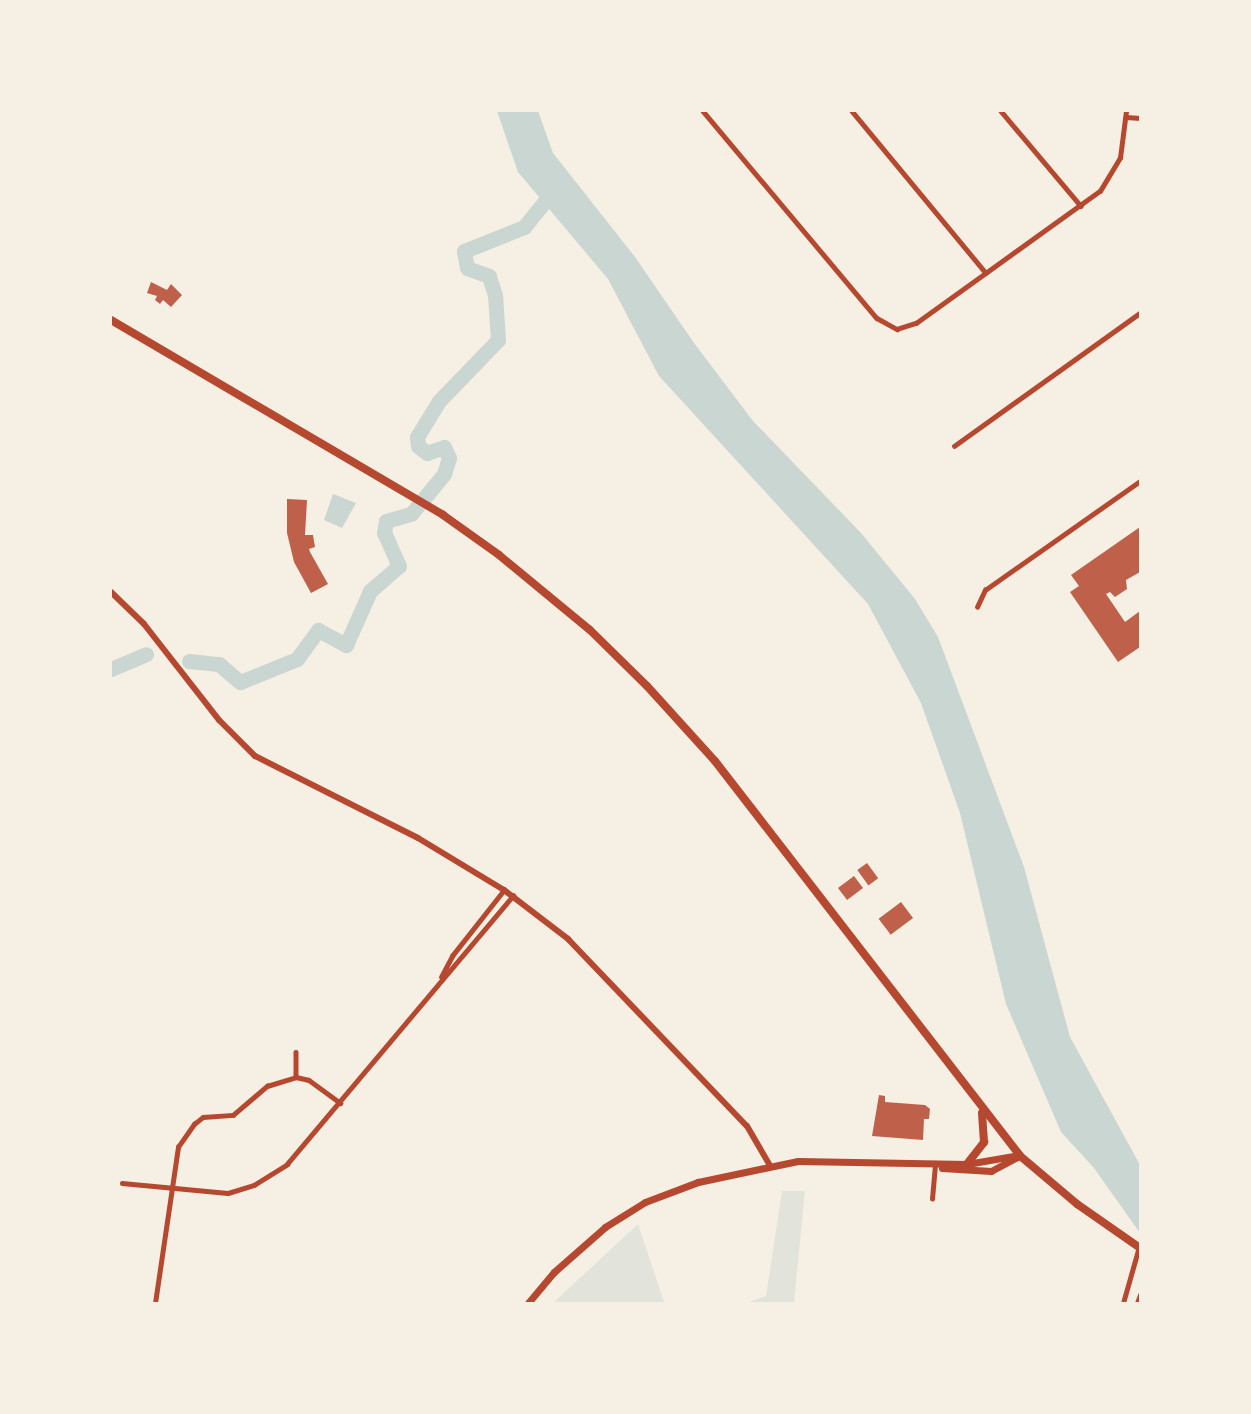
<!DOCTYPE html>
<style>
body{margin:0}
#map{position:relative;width:1251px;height:1414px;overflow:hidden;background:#f6efe4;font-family:"Golos Text",sans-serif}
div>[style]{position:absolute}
.green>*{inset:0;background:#e2e4dc}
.water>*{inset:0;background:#c9d6d2}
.river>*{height:15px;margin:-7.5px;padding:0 7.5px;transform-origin:7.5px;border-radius:7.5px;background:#c9d6d2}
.building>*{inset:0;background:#bf614a;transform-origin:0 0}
.minor>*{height:4.5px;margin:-2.25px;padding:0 2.25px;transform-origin:2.25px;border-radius:2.25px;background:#b5482f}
.tertiary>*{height:6px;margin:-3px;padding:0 3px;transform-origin:3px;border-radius:3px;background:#b5482f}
.secondary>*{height:7px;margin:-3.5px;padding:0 3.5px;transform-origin:3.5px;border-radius:3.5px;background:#b5482f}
.trunk>*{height:8px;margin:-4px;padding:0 4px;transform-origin:4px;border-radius:4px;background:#b5482f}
span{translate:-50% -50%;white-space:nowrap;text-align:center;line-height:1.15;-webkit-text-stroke:4.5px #f6efe4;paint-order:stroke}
.frame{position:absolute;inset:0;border:112px solid #f6efe4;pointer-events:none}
</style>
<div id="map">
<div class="green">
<div style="clip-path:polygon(782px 1191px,805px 1191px,794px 1303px,746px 1303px,766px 1296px)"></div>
<div style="clip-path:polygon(638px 1224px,664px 1302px,698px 1303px,553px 1303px)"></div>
</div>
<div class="water">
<div style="clip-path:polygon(497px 111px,538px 111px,553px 153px,635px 257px,694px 343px,753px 421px,861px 533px,915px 599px,938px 637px,1024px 867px,1070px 1037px,1140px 1165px,1140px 1233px,1094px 1168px,1061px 1132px,1006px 1004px,960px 813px,921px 703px,868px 604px,659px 376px,608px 279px,518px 172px)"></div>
<div style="clip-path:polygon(333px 494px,356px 503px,342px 528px,324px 520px)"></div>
</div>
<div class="river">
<div style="left:189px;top:661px;width:30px;rotate:6deg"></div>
<div style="left:219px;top:664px;width:28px;rotate:41deg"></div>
<div style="left:240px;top:682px;width:61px;rotate:-22deg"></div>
<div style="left:297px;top:659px;width:36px;rotate:-54deg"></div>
<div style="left:318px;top:630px;width:32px;rotate:28deg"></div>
<div style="left:346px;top:645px;width:59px;rotate:-66deg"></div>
<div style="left:370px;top:591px;width:38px;rotate:-41deg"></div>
<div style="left:399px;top:566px;width:36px;rotate:-114deg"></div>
<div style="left:384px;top:533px;width:12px;rotate:-81deg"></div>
<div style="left:386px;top:521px;width:26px;rotate:-16deg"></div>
<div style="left:411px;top:514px;width:52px;rotate:-50.5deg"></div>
<div style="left:444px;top:474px;width:17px;rotate:-73deg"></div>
<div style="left:449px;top:458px;width:12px;rotate:-114deg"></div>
<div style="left:444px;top:447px;width:18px;rotate:161deg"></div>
<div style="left:427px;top:453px;width:11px;rotate:-142deg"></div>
<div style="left:418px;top:446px;width:9px;rotate:-96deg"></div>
<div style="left:417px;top:437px;width:42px;rotate:-58.6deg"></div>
<div style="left:439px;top:401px;width:85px;rotate:-46deg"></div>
<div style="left:498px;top:340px;width:45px;rotate:-93.8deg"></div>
<div style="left:495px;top:295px;width:20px;rotate:-108deg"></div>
<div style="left:489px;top:276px;width:23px;rotate:-160deg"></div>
<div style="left:467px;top:268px;width:17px;rotate:-100deg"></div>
<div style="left:464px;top:251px;width:65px;rotate:-21.8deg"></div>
<div style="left:524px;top:227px;width:48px;rotate:-51deg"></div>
<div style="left:111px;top:669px;width:38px;rotate:-23deg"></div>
</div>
<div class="building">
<div style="clip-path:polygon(151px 282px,167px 290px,171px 284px,182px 295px,171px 307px,163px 300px,160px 304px,155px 300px,157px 296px,147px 293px)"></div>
<div style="clip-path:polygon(287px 499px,307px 500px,305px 535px,313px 535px,315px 547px,309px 549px,310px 552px,328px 584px,311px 593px,294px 562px,287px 533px)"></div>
<div style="clip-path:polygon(1140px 527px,1140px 572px,1126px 580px,1127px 589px,1115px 597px,1110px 592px,1106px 594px,1125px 622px,1140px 611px,1140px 647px,1118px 662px,1070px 592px,1079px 586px,1071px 575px)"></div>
<div style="left:867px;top:863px;width:19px;height:12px;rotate:54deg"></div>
<div style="left:854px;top:876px;width:15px;height:20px;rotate:53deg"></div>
<div style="left:901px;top:902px;width:20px;height:28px;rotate:53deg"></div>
<div style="clip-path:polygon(879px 1095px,885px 1096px,885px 1102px,925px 1105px,930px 1109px,929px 1119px,924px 1119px,923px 1140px,872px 1136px)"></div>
</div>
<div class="minor">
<div style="left:703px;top:111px;width:270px;rotate:50deg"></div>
<div style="left:877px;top:318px;width:23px;rotate:29deg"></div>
<div style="left:897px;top:329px;width:20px;rotate:-18deg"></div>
<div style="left:916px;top:323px;width:226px;rotate:-35.7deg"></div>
<div style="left:1100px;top:191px;width:39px;rotate:-59deg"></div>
<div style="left:1120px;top:158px;width:47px;rotate:-82.7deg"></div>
<div style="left:852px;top:111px;width:210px;rotate:50.4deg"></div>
<div style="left:1001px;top:111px;width:124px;rotate:49.9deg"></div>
<div style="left:1126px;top:117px;width:14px;rotate:4deg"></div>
<div style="left:954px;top:446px;width:229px;rotate:-35.6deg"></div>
<div style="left:977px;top:607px;width:19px;rotate:-65deg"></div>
<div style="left:985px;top:590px;width:189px;rotate:-35.1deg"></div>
<div style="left:441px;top:977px;width:24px;rotate:-62deg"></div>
<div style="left:452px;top:956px;width:84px;rotate:-51.8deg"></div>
<div style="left:296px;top:1052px;width:25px;rotate:90deg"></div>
<div style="left:122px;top:1183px;width:106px;rotate:5.4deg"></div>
<div style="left:228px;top:1193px;width:27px;rotate:-17deg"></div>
<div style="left:254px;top:1185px;width:39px;rotate:-32deg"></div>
<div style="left:287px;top:1164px;width:351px;rotate:-49.9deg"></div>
<div style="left:932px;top:1199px;width:32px;rotate:-85deg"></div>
<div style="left:155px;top:1303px;width:158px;rotate:-81.6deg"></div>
<div style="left:178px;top:1147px;width:28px;rotate:-55deg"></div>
<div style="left:194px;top:1124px;width:11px;rotate:-38deg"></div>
<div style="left:203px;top:1117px;width:30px;rotate:-4deg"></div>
<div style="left:233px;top:1115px;width:45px;rotate:-40.5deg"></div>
<div style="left:267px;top:1086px;width:30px;rotate:-17deg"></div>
<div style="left:296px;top:1077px;width:13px;rotate:13deg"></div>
<div style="left:309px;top:1080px;width:39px;rotate:36deg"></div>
<div style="left:1123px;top:1303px;width:58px;rotate:-74.1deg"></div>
<div style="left:1137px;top:1303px;width:9px;rotate:-69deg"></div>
</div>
<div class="tertiary">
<div style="left:111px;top:592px;width:46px;rotate:44.1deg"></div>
<div style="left:144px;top:624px;width:122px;rotate:52deg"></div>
<div style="left:219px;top:720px;width:51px;rotate:45deg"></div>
<div style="left:255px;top:756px;width:182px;rotate:26.7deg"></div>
<div style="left:418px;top:838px;width:100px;rotate:31.2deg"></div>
<div style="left:504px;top:890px;width:81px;rotate:37.4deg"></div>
<div style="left:568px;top:939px;width:259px;rotate:46.3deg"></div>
<div style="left:747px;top:1126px;width:44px;rotate:59.9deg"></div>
</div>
<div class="secondary">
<div style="left:942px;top:1168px;width:49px;rotate:3.5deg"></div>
<div style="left:991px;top:1171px;width:30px;rotate:-28deg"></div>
<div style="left:528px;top:1303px;width:40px;rotate:-50deg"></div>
<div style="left:554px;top:1272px;width:68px;rotate:-41.4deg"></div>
<div style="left:605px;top:1227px;width:47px;rotate:-32deg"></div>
<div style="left:645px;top:1202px;width:57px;rotate:-20.7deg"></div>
<div style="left:698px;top:1182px;width:102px;rotate:-11.9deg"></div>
<div style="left:798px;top:1161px;width:169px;rotate:1deg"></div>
<div style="left:967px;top:1164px;width:53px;rotate:-9.8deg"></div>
</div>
<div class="trunk">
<div style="left:111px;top:320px;width:385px;rotate:30.4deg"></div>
<div style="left:443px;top:515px;width:69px;rotate:35.5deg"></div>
<div style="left:499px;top:555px;width:118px;rotate:39.5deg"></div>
<div style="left:590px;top:630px;width:80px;rotate:44.5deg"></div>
<div style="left:647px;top:686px;width:101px;rotate:47.8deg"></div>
<div style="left:715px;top:761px;width:498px;rotate:52.3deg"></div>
<div style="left:1019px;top:1155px;width:76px;rotate:40.2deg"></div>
<div style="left:1077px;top:1204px;width:77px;rotate:34.9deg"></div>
<div style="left:967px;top:1164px;width:28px;rotate:-52deg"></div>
<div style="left:984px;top:1142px;width:29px;rotate:-94deg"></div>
</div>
<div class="frame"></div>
</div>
